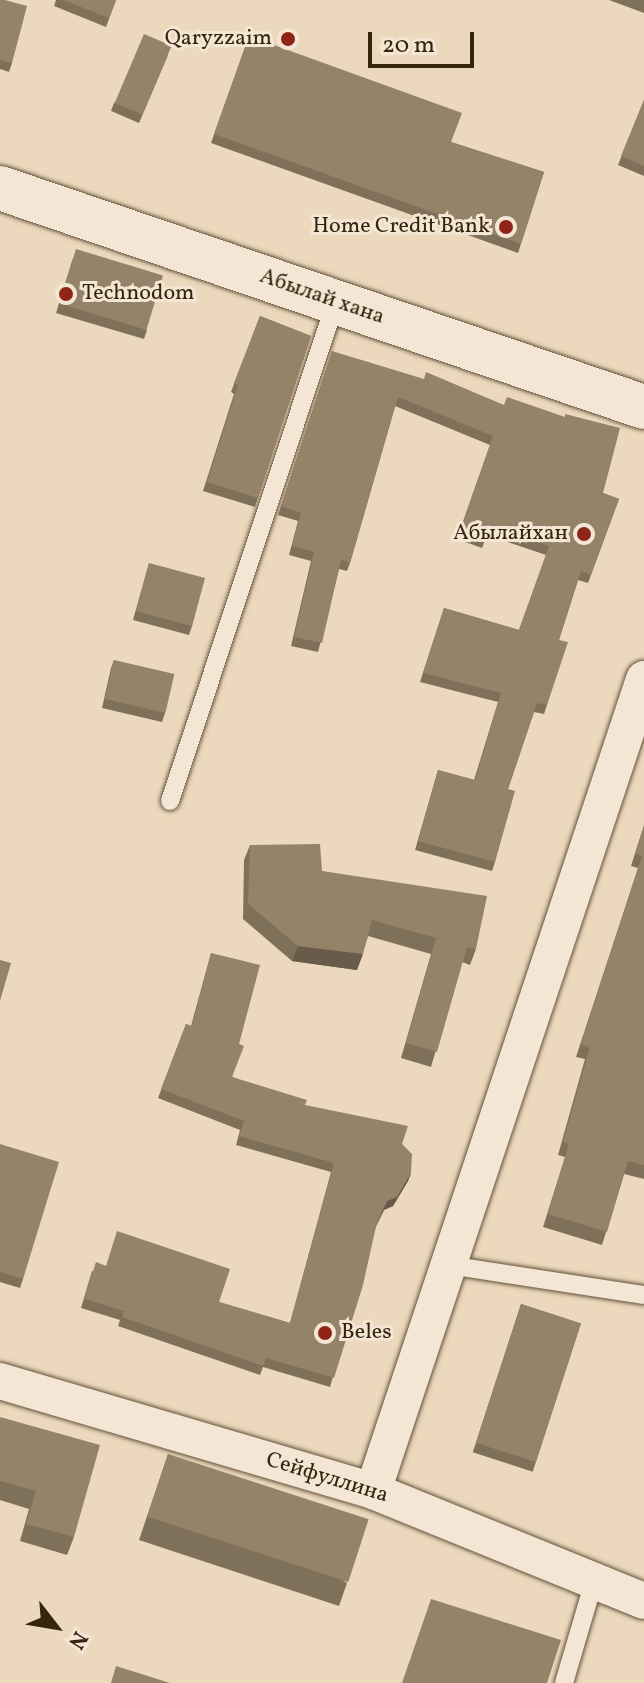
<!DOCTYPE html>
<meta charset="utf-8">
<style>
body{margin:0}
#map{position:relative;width:644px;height:1683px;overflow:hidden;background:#ecd9bd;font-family:Vollkorn,serif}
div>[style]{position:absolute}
.roads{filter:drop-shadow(0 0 2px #63513a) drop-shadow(0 0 2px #63513a)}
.service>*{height:18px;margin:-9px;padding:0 9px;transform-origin:9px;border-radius:9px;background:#f3e6d4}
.minor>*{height:36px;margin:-18px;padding:0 18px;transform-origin:18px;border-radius:18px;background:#f3e6d4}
.secondary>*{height:44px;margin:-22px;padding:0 22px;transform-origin:22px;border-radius:22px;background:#f3e6d4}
.wall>*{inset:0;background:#7f705a;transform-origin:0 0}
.shaded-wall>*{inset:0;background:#685b4a}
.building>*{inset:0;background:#948269;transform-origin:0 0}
.dots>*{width:22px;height:22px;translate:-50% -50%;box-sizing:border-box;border:4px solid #f3e6d4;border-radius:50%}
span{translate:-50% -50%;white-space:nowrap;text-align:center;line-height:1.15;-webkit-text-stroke:6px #f3e6d4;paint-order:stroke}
.poi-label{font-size:22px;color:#35240e}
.right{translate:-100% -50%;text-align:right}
.left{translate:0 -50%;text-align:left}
.street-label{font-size:22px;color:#35240e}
.north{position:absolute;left:16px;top:1587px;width:80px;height:80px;-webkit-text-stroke:6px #f3e6d4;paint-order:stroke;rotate:121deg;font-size:22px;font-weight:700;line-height:32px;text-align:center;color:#35240e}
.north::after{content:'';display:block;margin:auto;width:28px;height:36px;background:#35240e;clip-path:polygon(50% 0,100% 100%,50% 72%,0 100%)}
.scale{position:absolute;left:368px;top:32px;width:106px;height:36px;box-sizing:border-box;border:4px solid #35240e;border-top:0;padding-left:10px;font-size:24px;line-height:28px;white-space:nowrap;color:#35240e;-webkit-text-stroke:6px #f3e6d4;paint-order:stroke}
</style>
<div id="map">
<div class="roads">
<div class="service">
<div style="left:170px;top:801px;width:527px;rotate:-71.63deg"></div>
<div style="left:448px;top:1265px;width:198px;rotate:8.7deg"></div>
<div style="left:564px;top:1683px;width:106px;rotate:-73.6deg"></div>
</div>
<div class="minor">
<div style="left:0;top:1381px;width:389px;rotate:16.4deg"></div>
<div style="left:373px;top:1491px;width:292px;rotate:22.1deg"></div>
<div style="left:373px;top:1491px;width:856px;rotate:-71.54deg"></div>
</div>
<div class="secondary">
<div style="left:0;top:188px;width:680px;rotate:18.78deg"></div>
</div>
</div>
<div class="wall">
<div style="clip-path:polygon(0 0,12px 63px,9px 72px,0 69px)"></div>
<div style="clip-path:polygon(56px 0,116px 0,106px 27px,54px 6px)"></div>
<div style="clip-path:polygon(609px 0,644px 0,644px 13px)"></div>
<div style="clip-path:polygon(249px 36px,451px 142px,544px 172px,518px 253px,211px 143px)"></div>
<div style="clip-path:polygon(168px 55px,139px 123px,111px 111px,114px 103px)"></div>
<div style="clip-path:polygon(644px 100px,644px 176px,618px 165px)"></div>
<div style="clip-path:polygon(73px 258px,147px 330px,144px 339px,56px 313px)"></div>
<div style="clip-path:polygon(260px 316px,311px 336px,255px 507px,203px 491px,234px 394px,231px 392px)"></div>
<div style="clip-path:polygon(332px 351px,603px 493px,619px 499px,588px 583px,578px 580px,559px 640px,547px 705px,544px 714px,534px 712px,508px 789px,495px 862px,492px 871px,415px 850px,438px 770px,474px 780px,498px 702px,420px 682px,444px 608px,519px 630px,546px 555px,487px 535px,482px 548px,457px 539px,490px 445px,395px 406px,350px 563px,347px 571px,339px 569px,318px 652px,291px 646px,311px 561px,289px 555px,298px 521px,278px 515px)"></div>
<div style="clip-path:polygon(149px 563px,192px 626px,189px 635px,133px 620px)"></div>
<div style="clip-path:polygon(114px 660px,165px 713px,162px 722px,102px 708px,111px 668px)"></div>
<div style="clip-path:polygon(644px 825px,644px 1179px,624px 1174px,602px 1245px,543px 1227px,565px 1157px,558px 1155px,585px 1059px,576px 1057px,638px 868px,631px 866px)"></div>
<div style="clip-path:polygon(250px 845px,322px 871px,476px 949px,470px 965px,462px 962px,431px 1067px,401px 1058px,431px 954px,368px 936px,357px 970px,292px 961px,243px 919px,244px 860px)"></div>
<div style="clip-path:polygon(211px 953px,239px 1044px,232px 1077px,402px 1144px,411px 1173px,408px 1181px,393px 1206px,384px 1210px,376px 1226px,330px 1387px,263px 1367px,260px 1375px,118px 1326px,120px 1320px,81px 1308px,92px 1271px,219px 1302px,290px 1323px,331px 1172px,236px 1145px,240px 1130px,158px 1098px,186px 1024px,191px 1026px)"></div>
<div style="clip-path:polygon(0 1144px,23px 1279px,20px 1288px,0 1282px)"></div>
<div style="left:521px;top:1304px;width:63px;height:156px;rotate:18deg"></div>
<div style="clip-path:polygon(0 1417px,74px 1537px,67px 1555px,20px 1541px,29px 1509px,0 1500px)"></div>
<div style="clip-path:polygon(168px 1454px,347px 1583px,339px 1606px,139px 1540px)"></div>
</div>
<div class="shaded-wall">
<div style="clip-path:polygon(298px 946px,363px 954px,357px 970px,292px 961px)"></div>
<div style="clip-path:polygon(411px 1173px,408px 1181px,393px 1206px,384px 1210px,374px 1231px,387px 1201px)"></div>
</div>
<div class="building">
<div style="clip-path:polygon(0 0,5px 0,27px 6px,12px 63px,0 60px)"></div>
<div style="clip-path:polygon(63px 0,116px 0,109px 18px)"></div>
<div style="left:144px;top:34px;width:30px;height:75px;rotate:23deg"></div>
<div style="clip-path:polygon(249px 36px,462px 113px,451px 142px,544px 172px,521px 244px,214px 134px)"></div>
<div style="clip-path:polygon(644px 100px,644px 166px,621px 156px)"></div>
<div style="left:76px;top:249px;width:91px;height:57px;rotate:17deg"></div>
<div style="clip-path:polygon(260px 316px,311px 336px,258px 498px,207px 482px,238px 385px,234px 383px)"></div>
<div style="clip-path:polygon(332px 351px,424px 379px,426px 372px,504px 405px,507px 397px,565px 417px,565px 414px,620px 428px,603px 493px,619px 499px,591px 575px,581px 571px,559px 640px,568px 642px,547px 705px,537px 703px,508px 789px,515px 791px,495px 862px,418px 841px,438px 770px,475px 780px,501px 693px,423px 673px,444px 608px,519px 630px,549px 546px,490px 526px,485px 539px,460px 530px,493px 436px,398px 397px,350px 563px,341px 560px,322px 643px,294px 637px,314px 552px,292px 546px,301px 513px,281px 506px)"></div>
<div style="left:149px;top:563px;width:58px;height:50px;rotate:15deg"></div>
<div style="left:114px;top:660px;width:62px;height:40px;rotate:13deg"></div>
<div style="clip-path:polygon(644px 827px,644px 1165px,628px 1161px,607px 1232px,548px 1214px,569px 1144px,563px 1142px,590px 1047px,581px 1044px,642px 856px,635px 853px)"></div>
<div style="clip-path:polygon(320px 844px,322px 871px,487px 896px,476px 949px,467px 947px,437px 1052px,406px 1043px,436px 938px,372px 920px,363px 954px,298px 946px,248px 904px,250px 845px)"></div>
<div style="clip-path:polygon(211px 953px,260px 965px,239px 1044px,244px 1046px,232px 1077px,307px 1100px,305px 1105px,408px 1126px,402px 1144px,412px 1154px,411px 1173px,397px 1197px,387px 1201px,377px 1222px,363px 1285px,334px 1378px,266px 1358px,263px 1366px,122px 1317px,124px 1311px,84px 1299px,96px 1262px,106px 1266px,117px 1231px,230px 1269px,219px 1302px,290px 1323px,334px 1163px,239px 1136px,244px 1121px,161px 1089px,186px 1024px,192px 1026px)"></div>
<div style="clip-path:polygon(0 960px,11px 963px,0 1001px)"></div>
<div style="clip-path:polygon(0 1144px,59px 1162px,23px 1279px,0 1272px)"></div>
<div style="left:521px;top:1304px;width:63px;height:146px;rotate:18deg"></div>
<div style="clip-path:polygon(0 1417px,100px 1445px,74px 1537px,26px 1524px,36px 1491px,0 1481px)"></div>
<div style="left:168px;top:1454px;width:211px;height:66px;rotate:18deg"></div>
<div style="clip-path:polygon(431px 1599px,561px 1640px,547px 1683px,402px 1683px)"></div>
<div style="clip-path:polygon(116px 1666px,170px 1683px,111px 1683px)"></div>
</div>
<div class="dots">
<div style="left:288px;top:39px;background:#8f2418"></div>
<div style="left:506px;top:227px;background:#8f2418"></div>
<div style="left:66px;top:294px;background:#8f2418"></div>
<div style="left:584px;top:534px;background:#8f2418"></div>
<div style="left:325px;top:1333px;background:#8f2418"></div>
</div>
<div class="poi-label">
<span class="right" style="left:272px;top:39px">Qaryzzaim</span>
<span class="right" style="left:490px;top:227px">Home Credit Bank</span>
<span class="left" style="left:82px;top:294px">Technodom</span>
<span class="right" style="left:568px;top:534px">Абылайхан</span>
<span class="left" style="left:341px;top:1333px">Beles</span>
</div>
<div class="street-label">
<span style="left:322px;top:297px;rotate:19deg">Абылай хана</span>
<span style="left:327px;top:1478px;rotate:17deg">Сейфуллина</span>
</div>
<div class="north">N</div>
<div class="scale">20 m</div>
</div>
